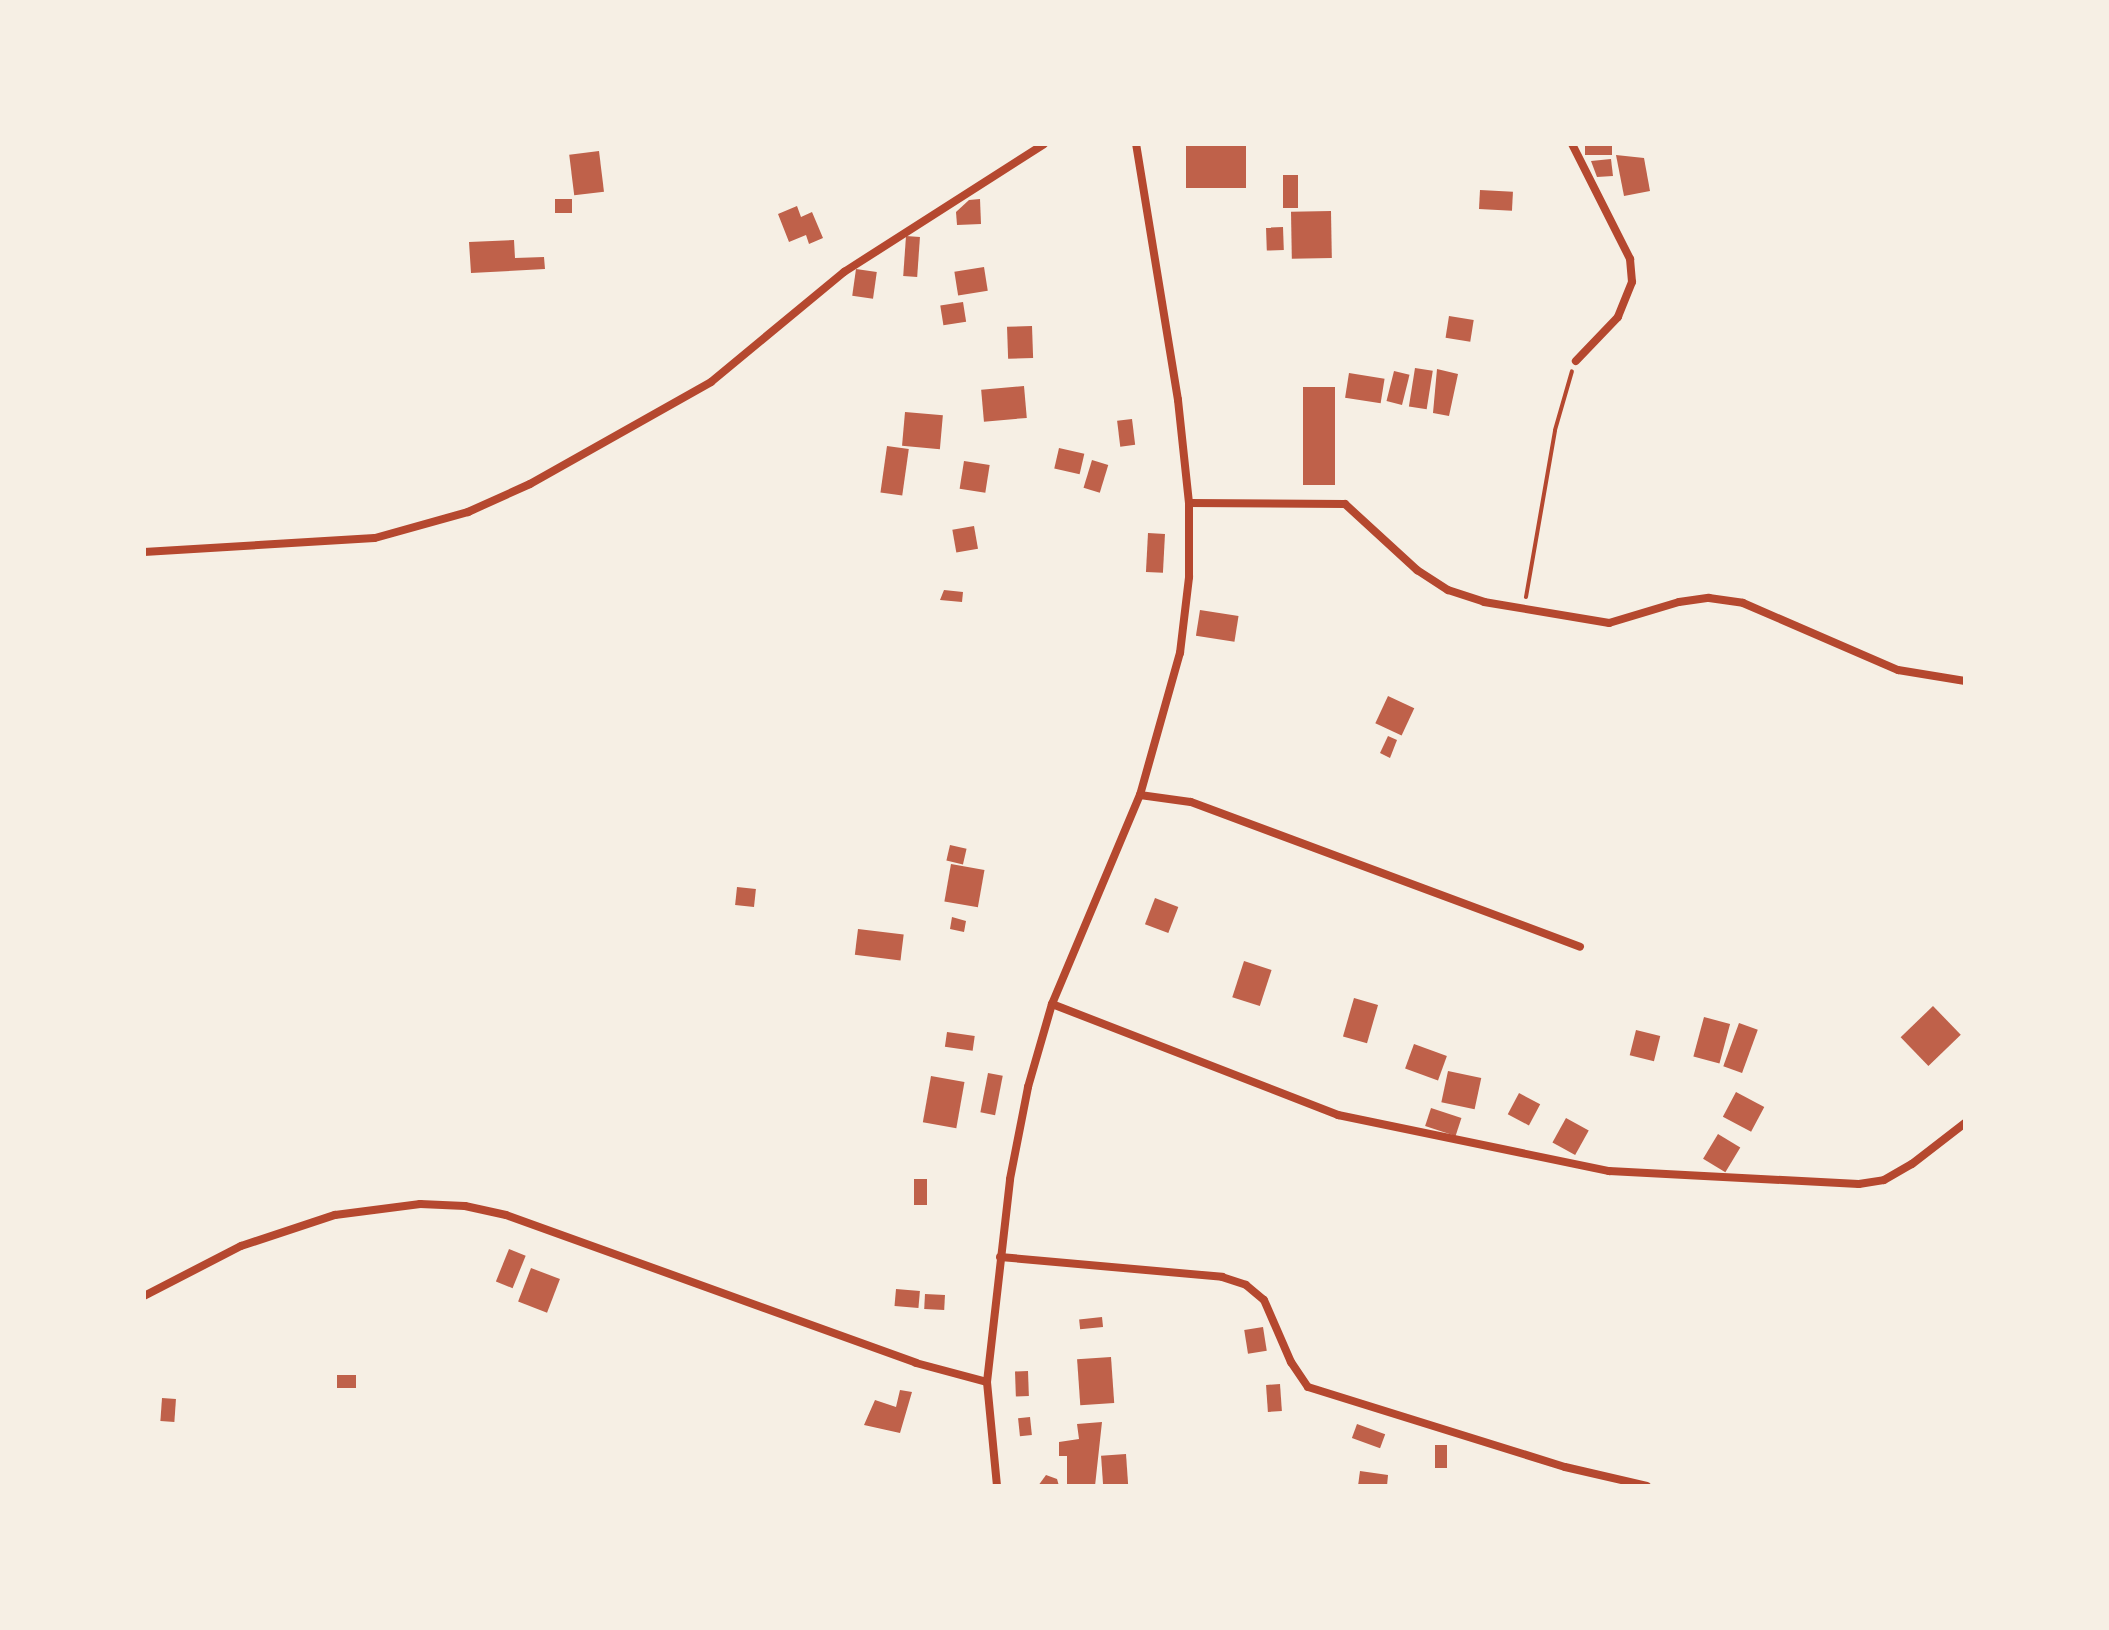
<!DOCTYPE html>
<style>
body{margin:0}
#map{position:relative;width:2109px;height:1630px;overflow:hidden;background:#f6efe4;font-family:Figtree,sans-serif}
div>[style]{position:absolute}
.building>*{inset:0;background:#bf614a;transform-origin:0 0}
.path>*{height:4px;margin:-2px;padding:0 2px;transform-origin:2px;border-radius:2px;background:#b5482f}
.minor>*{height:8px;margin:-4px;padding:0 4px;transform-origin:4px;border-radius:4px;background:#b5482f}
span{translate:-50% -50%;white-space:nowrap;text-align:center;line-height:1.15;-webkit-text-stroke:8px #f6efe4;paint-order:stroke}
.frame{position:absolute;inset:0;border:146px solid #f6efe4;pointer-events:none}
</style>
<div id="map">
<div class="building">
<div style="left:1186px;top:144px;width:60px;height:44px"></div>
<div style="left:1585px;top:144px;width:27px;height:11px"></div>
<div style="left:599px;top:151px;width:41px;height:30px;rotate:83deg"></div>
<div style="clip-path:polygon(1616px 155px,1644px 158px,1650px 191px,1624px 196px)"></div>
<div style="clip-path:polygon(1611px 159px,1613px 176px,1597px 177px,1591px 161px)"></div>
<div style="left:1283px;top:175px;width:15px;height:33px"></div>
<div style="left:1480px;top:190px;width:33px;height:19px;rotate:3deg"></div>
<div style="left:555px;top:199px;width:17px;height:14px"></div>
<div style="clip-path:polygon(980px 199px,981px 224px,957px 225px,956px 212px,969px 200px)"></div>
<div style="clip-path:polygon(797px 206px,801px 217px,812px 212px,823px 238px,809px 244px,806px 235px,789px 242px,778px 214px)"></div>
<div style="left:1331px;top:211px;width:47px;height:40px;rotate:89deg"></div>
<div style="left:1283px;top:227px;width:23px;height:17px;rotate:88deg"></div>
<div style="left:906px;top:236px;width:14px;height:40px;rotate:4deg"></div>
<div style="clip-path:polygon(514px 240px,515px 258px,544px 257px,545px 269px,471px 273px,469px 242px)"></div>
<div style="left:984px;top:267px;width:24px;height:30px;rotate:81deg"></div>
<div style="left:856px;top:269px;width:21px;height:27px;rotate:8deg"></div>
<div style="left:963px;top:302px;width:20px;height:23px;rotate:81deg"></div>
<div style="left:1449px;top:316px;width:25px;height:22px;rotate:9deg"></div>
<div style="left:1032px;top:326px;width:32px;height:25px;rotate:88deg"></div>
<div style="left:1415px;top:368px;width:18px;height:39px;rotate:9deg"></div>
<div style="clip-path:polygon(1437px 369px,1458px 374px,1449px 416px,1433px 413px)"></div>
<div style="left:1394px;top:371px;width:16px;height:31px;rotate:14deg"></div>
<div style="left:1349px;top:373px;width:36px;height:25px;rotate:9deg"></div>
<div style="left:1024px;top:386px;width:32px;height:43px;rotate:85deg"></div>
<div style="left:1303px;top:387px;width:32px;height:98px"></div>
<div style="left:905px;top:412px;width:38px;height:34px;rotate:5deg"></div>
<div style="left:1132px;top:419px;width:26px;height:15px;rotate:83deg"></div>
<div style="left:887px;top:446px;width:22px;height:47px;rotate:8deg"></div>
<div style="left:1059px;top:448px;width:26px;height:21px;rotate:13deg"></div>
<div style="left:1092px;top:460px;width:17px;height:29px;rotate:17deg"></div>
<div style="left:964px;top:461px;width:26px;height:28px;rotate:9deg"></div>
<div style="left:974px;top:526px;width:23px;height:22px;rotate:80deg"></div>
<div style="left:1148px;top:533px;width:17px;height:39px;rotate:3deg"></div>
<div style="clip-path:polygon(944px 590px,963px 592px,962px 602px,940px 600px)"></div>
<div style="left:1200px;top:610px;width:39px;height:26px;rotate:9deg"></div>
<div style="left:1388px;top:696px;width:29px;height:30px;rotate:25deg"></div>
<div style="clip-path:polygon(1388px 736px,1397px 740px,1390px 758px,1380px 753px)"></div>
<div style="left:950px;top:845px;width:17px;height:16px;rotate:13deg"></div>
<div style="left:951px;top:864px;width:34px;height:38px;rotate:10deg"></div>
<div style="left:737px;top:887px;width:19px;height:18px;rotate:6deg"></div>
<div style="left:1155px;top:898px;width:25px;height:28px;rotate:21deg"></div>
<div style="clip-path:polygon(952px 917px,966px 921px,964px 932px,950px 929px)"></div>
<div style="left:858px;top:929px;width:46px;height:26px;rotate:7deg"></div>
<div style="left:1244px;top:961px;width:29px;height:38px;rotate:18deg"></div>
<div style="left:1354px;top:998px;width:25px;height:40px;rotate:16deg"></div>
<div style="left:1933px;top:1006px;width:40px;height:45px;rotate:46deg"></div>
<div style="left:1704px;top:1017px;width:27px;height:41px;rotate:15deg"></div>
<div style="left:1739px;top:1023px;width:20px;height:46px;rotate:20deg"></div>
<div style="left:1636px;top:1030px;width:25px;height:26px;rotate:14deg"></div>
<div style="left:947px;top:1032px;width:28px;height:15px;rotate:8deg"></div>
<div style="left:1414px;top:1044px;width:35px;height:26px;rotate:20deg"></div>
<div style="left:1448px;top:1071px;width:34px;height:32px;rotate:12deg"></div>
<div style="left:988px;top:1073px;width:15px;height:40px;rotate:11deg"></div>
<div style="left:931px;top:1076px;width:34px;height:47px;rotate:10deg"></div>
<div style="left:1736px;top:1092px;width:32px;height:28px;rotate:28deg"></div>
<div style="left:1519px;top:1093px;width:24px;height:24px;rotate:28deg"></div>
<div style="left:1431px;top:1108px;width:32px;height:19px;rotate:18deg"></div>
<div style="left:1566px;top:1118px;width:26px;height:28px;rotate:29deg"></div>
<div style="left:1718px;top:1134px;width:26px;height:29px;rotate:31deg"></div>
<div style="left:914px;top:1179px;width:13px;height:26px"></div>
<div style="left:509px;top:1249px;width:18px;height:35px;rotate:22deg"></div>
<div style="left:531px;top:1268px;width:31px;height:36px;rotate:21deg"></div>
<div style="left:896px;top:1289px;width:24px;height:17px;rotate:5deg"></div>
<div style="left:925px;top:1294px;width:20px;height:15px;rotate:3deg"></div>
<div style="left:1102px;top:1317px;width:10px;height:23px;rotate:84deg"></div>
<div style="left:1263px;top:1327px;width:24px;height:19px;rotate:81deg"></div>
<div style="left:1111px;top:1357px;width:46px;height:34px;rotate:86deg"></div>
<div style="left:1028px;top:1371px;width:25px;height:13px;rotate:88deg"></div>
<div style="left:337px;top:1375px;width:19px;height:13px"></div>
<div style="left:1280px;top:1384px;width:27px;height:14px;rotate:86deg"></div>
<div style="clip-path:polygon(900px 1390px,912px 1392px,900px 1433px,864px 1425px,875px 1400px,896px 1407px)"></div>
<div style="left:162px;top:1398px;width:14px;height:23px;rotate:4deg"></div>
<div style="left:1030px;top:1417px;width:18px;height:12px;rotate:84deg"></div>
<div style="clip-path:polygon(1102px 1422px,1095px 1486px,1067px 1486px,1067px 1456px,1059px 1456px,1059px 1442px,1079px 1439px,1077px 1424px)"></div>
<div style="left:1357px;top:1424px;width:30px;height:15px;rotate:20deg"></div>
<div style="left:1435px;top:1445px;width:12px;height:23px"></div>
<div style="left:1126px;top:1454px;width:32px;height:25px;rotate:86deg"></div>
<div style="clip-path:polygon(1360px 1471px,1388px 1475px,1387px 1486px,1358px 1486px)"></div>
<div style="clip-path:polygon(1046px 1475px,1057px 1479px,1059px 1486px,1038px 1486px)"></div>
</div>
<div class="path">
<div style="left:1526px;top:597px;width:169px;rotate:-80.1deg"></div>
<div style="left:1555px;top:430px;width:61px;rotate:-73.9deg"></div>
</div>
<div class="minor">
<div style="left:1572px;top:144px;width:129px;rotate:63.2deg"></div>
<div style="left:1630px;top:259px;width:23px;rotate:85deg"></div>
<div style="left:1632px;top:282px;width:38px;rotate:112deg"></div>
<div style="left:1618px;top:317px;width:61px;rotate:133.7deg"></div>
<div style="left:1189px;top:503px;width:156px;rotate:0.4deg"></div>
<div style="left:1345px;top:504px;width:98px;rotate:42.5deg"></div>
<div style="left:1417px;top:570px;width:37px;rotate:33deg"></div>
<div style="left:1448px;top:590px;width:38px;rotate:18deg"></div>
<div style="left:1484px;top:602px;width:127px;rotate:9.5deg"></div>
<div style="left:1609px;top:623px;width:73px;rotate:-16.7deg"></div>
<div style="left:1679px;top:602px;width:30px;rotate:-8deg"></div>
<div style="left:1709px;top:598px;width:34px;rotate:8deg"></div>
<div style="left:1743px;top:603px;width:169px;rotate:23.4deg"></div>
<div style="left:1898px;top:670px;width:68px;rotate:9.3deg"></div>
<div style="left:144px;top:552px;width:231px;rotate:-3.5deg"></div>
<div style="left:375px;top:538px;width:97px;rotate:-15.6deg"></div>
<div style="left:468px;top:512px;width:68px;rotate:-24.3deg"></div>
<div style="left:530px;top:484px;width:208px;rotate:-29.4deg"></div>
<div style="left:711px;top:382px;width:173px;rotate:-39.6deg"></div>
<div style="left:844px;top:272px;width:237px;rotate:-32.6deg"></div>
<div style="left:1140px;top:795px;width:51px;rotate:7.8deg"></div>
<div style="left:1191px;top:802px;width:415px;rotate:20.4deg"></div>
<div style="left:1052px;top:1004px;width:307px;rotate:21.2deg"></div>
<div style="left:1338px;top:1115px;width:277px;rotate:11.7deg"></div>
<div style="left:1609px;top:1171px;width:250px;rotate:3deg"></div>
<div style="left:1859px;top:1184px;width:25px;rotate:-9deg"></div>
<div style="left:1884px;top:1180px;width:32px;rotate:-30deg"></div>
<div style="left:1912px;top:1164px;width:67px;rotate:-37.7deg"></div>
<div style="left:1000px;top:1257px;width:223px;rotate:5.1deg"></div>
<div style="left:1222px;top:1277px;width:25px;rotate:18deg"></div>
<div style="left:1246px;top:1285px;width:23px;rotate:40deg"></div>
<div style="left:1264px;top:1300px;width:68px;rotate:66.5deg"></div>
<div style="left:1291px;top:1362px;width:30px;rotate:56deg"></div>
<div style="left:1308px;top:1387px;width:269px;rotate:17.3deg"></div>
<div style="left:1565px;top:1467px;width:84px;rotate:13deg"></div>
<div style="left:144px;top:1296px;width:109px;rotate:-27.3deg"></div>
<div style="left:241px;top:1246px;width:99px;rotate:-18.3deg"></div>
<div style="left:335px;top:1215px;width:86px;rotate:-7.4deg"></div>
<div style="left:420px;top:1204px;width:45px;rotate:2.5deg"></div>
<div style="left:465px;top:1206px;width:42px;rotate:12.4deg"></div>
<div style="left:506px;top:1215px;width:436px;rotate:19.8deg"></div>
<div style="left:916px;top:1363px;width:73px;rotate:15deg"></div>
<div style="left:997px;top:1486px;width:104px;rotate:-95.5deg"></div>
<div style="left:987px;top:1382px;width:204px;rotate:-83.5deg"></div>
<div style="left:1010px;top:1179px;width:94px;rotate:-78.9deg"></div>
<div style="left:1028px;top:1087px;width:86px;rotate:-73.9deg"></div>
<div style="left:1052px;top:1004px;width:227px;rotate:-67.2deg"></div>
<div style="left:1140px;top:795px;width:148px;rotate:-74.3deg"></div>
<div style="left:1180px;top:653px;width:77px;rotate:-83.2deg"></div>
<div style="left:1189px;top:577px;width:74px;rotate:-90deg"></div>
<div style="left:1189px;top:503px;width:104px;rotate:-96.1deg"></div>
<div style="left:1178px;top:400px;width:259px;rotate:-99.3deg"></div>
</div>
<div class="frame"></div>
</div>
